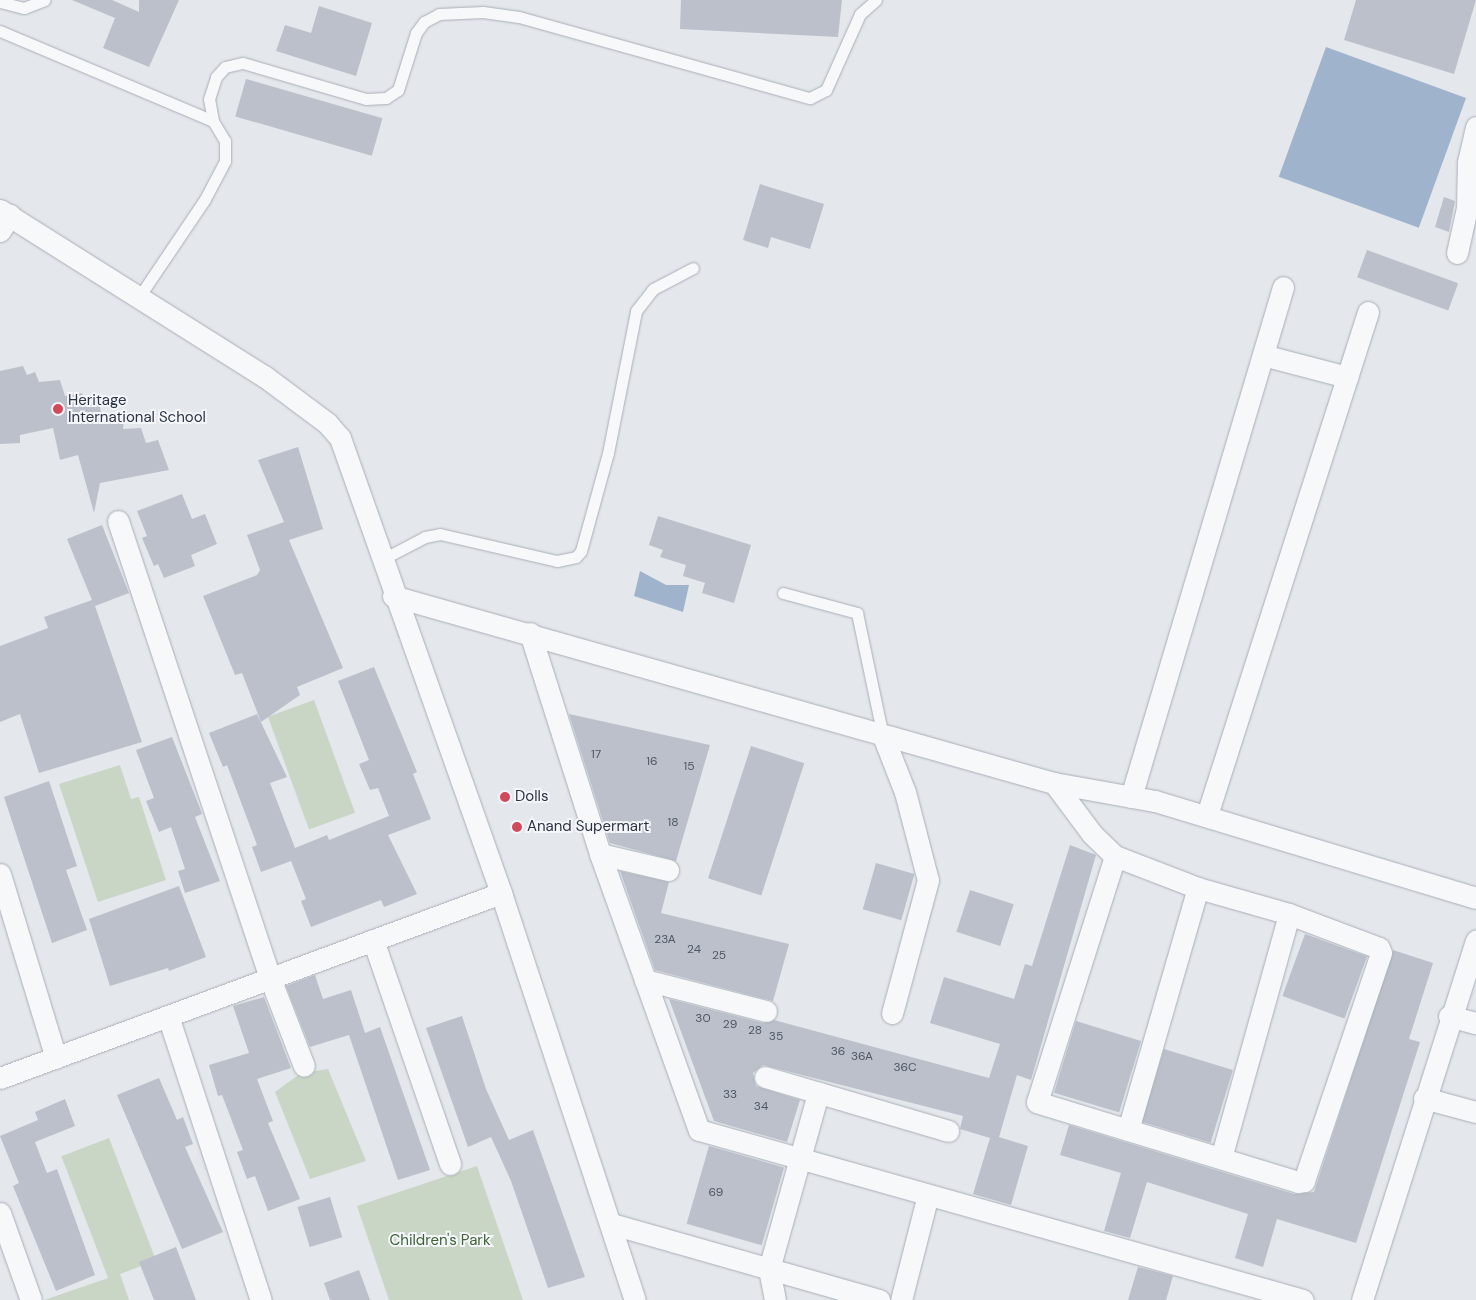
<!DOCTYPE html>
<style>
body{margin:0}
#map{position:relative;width:1476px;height:1300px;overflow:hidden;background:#e4e7ec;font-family:"DM Sans",sans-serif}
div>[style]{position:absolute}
.green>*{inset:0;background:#c9d6c5;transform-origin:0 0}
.water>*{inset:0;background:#9fb4cc;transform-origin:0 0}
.building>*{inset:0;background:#bbc0ca;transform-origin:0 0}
.roads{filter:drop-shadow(0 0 1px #a9aeb7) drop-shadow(0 0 1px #a9aeb7)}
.lane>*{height:11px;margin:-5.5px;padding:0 5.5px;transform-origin:5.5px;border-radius:5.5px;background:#f7f8fa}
.street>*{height:21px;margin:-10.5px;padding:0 10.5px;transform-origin:10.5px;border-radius:10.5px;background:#f7f8fa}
.dots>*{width:14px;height:14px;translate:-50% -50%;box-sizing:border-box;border:2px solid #f4f6f9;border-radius:50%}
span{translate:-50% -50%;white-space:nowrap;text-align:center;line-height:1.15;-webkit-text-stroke:4px #f4f6f9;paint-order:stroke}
.number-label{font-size:12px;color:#4f5766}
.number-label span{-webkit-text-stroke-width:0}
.poi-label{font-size:15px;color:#2b3445}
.left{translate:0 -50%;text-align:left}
.park-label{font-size:15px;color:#3f6138}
</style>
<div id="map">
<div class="green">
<div style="left:314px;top:700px;width:120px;height:49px;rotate:70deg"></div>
<div style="clip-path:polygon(120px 765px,131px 799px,139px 797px,166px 880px,98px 902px,59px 784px)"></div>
<div style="clip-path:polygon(328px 1069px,366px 1161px,310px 1179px,275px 1092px,301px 1073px)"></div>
<div style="left:109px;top:1138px;width:131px;height:51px;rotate:69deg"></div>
<div style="clip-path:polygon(477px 1166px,523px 1300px,389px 1300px,357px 1206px)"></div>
<div style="clip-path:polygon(120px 1274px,129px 1300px,44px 1300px)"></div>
</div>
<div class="water">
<div style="left:1326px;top:47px;width:149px;height:138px;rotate:20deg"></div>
<div style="clip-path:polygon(640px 571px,666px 585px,689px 585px,683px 612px,634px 596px)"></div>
</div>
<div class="building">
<div style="clip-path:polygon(72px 0,112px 0,139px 12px,139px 0,179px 0,149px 67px,103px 48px,115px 18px)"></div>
<div style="clip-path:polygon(681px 0,842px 0,838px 37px,680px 29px)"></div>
<div style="clip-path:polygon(1356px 0,1476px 0,1454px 74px,1344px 40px)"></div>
<div style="clip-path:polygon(319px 6px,372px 23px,356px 76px,276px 51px,285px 25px,311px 33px)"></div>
<div style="left:246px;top:79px;width:142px;height:39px;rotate:16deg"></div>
<div style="clip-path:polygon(760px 184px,824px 204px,810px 249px,771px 237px,768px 248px,743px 240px)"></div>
<div style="clip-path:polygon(1444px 197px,1455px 201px,1449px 232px,1435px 227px)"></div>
<div style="left:1367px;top:250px;width:97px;height:29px;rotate:20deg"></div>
<div style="clip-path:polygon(23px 366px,27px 375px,35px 372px,39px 382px,60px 380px,65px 396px,82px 393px,86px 404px,99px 403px,103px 421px,124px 417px,123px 429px,141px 428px,146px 443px,158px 440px,169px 470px,100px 483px,94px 513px,78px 455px,60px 460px,53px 428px,20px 435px,20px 443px,0 444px,0 371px)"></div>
<div style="clip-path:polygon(298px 447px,323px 529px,289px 540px,343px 668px,297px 687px,300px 695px,261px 722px,242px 673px,235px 675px,203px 596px,257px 575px,260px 570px,247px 535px,284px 522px,258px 460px)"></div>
<div style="clip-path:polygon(182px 494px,192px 519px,205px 514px,217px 544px,191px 555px,195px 566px,164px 578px,158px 564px,154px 566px,142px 538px,147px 536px,137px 511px)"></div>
<div style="clip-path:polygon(658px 516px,751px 545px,734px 603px,702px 593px,705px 583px,683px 576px,686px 565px,660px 557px,663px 550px,649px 545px)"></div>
<div style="clip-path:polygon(102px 525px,129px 593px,95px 606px,142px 742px,39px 773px,20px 714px,0 722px,0 646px,48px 628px,44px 617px,92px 600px,67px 539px)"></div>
<div style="clip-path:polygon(374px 667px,417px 772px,413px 774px,431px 819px,388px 835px,417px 894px,384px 907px,381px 900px,311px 927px,301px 901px,306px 899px,291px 861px,261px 872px,252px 847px,257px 845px,227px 765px,223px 767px,209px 733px,257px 714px,287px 777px,270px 783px,295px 848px,327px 835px,329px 840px,389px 816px,378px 788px,370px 790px,359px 764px,369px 760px,338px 681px)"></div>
<div style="clip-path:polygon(569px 714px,710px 745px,676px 861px,610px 843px)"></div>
<div style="clip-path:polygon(172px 737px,201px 811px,202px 814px,195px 817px,220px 881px,185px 893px,178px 871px,185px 869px,171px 827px,159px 832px,146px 801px,154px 798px,136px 750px)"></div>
<div style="left:751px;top:746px;width:56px;height:139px;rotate:18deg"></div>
<div style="clip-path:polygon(49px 781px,77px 866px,66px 870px,87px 930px,52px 943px,4px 797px)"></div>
<div style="clip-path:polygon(1070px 845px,1096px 855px,1031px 1080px,1017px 1075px,999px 1137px,1028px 1146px,1011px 1205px,973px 1194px,990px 1138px,960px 1129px,963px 1116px,763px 1065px,753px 1073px,756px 1086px,800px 1100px,787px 1142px,714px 1121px,669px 999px,763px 1023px,774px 1020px,989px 1078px,1000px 1044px,930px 1023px,944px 977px,1014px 999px,1025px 964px,1032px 966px)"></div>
<div style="left:876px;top:863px;width:40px;height:48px;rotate:16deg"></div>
<div style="clip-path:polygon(620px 871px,669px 882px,661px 913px,789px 944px,773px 1001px,655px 970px)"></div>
<div style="clip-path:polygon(179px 886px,206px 957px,169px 971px,168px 968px,110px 986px,89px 919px)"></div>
<div style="left:970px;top:890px;width:46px;height:44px;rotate:18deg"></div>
<div style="left:1305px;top:934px;width:66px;height:66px;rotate:20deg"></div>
<div style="clip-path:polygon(1393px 950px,1433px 963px,1409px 1039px,1420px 1042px,1356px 1243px,1277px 1219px,1263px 1267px,1235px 1258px,1248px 1214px,1147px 1182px,1130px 1238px,1104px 1231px,1121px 1173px,1060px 1155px,1069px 1125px,1294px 1194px,1314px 1192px)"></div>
<div style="clip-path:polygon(315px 975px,323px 999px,351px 990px,365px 1033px,380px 1027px,430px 1170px,398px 1180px,349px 1035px,310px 1047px,286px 986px)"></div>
<div style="clip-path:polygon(264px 997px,291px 1068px,257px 1079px,273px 1121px,268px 1123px,300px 1199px,268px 1211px,255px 1176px,247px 1179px,237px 1152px,243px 1150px,222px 1095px,218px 1096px,209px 1065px,249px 1053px,233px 1006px)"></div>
<div style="clip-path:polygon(462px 1016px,486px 1089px,509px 1140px,533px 1130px,585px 1277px,548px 1288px,511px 1181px,491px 1137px,468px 1147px,426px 1028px)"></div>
<div style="left:1076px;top:1021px;width:68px;height:75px;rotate:17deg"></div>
<div style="left:1164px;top:1049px;width:72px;height:76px;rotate:17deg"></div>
<div style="clip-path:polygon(159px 1078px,177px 1120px,183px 1117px,193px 1144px,185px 1147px,223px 1232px,182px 1249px,117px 1095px)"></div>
<div style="clip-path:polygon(65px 1099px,75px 1126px,35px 1142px,47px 1173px,57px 1169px,95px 1275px,56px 1291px,13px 1186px,19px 1183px,0 1136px,38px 1120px,35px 1112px)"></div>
<div style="left:709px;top:1146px;width:78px;height:81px;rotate:16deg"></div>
<div style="left:330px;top:1197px;width:42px;height:34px;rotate:73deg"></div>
<div style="clip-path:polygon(176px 1247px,196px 1300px,154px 1300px,139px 1262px)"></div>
<div style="clip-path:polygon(1138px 1267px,1173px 1276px,1166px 1300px,1128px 1300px)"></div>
<div style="clip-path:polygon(359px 1270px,370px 1300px,330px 1300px,324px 1283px)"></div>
</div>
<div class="roads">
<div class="lane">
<div style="left:0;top:2px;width:25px;rotate:14deg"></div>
<div style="left:24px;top:8px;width:22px;rotate:-21deg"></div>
<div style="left:0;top:31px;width:231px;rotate:22.9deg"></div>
<div style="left:139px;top:297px;width:118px;rotate:-56deg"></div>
<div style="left:205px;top:199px;width:43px;rotate:-62.2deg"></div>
<div style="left:225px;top:161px;width:20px;rotate:-90deg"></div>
<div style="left:225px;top:141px;width:23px;rotate:-121deg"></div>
<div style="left:213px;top:121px;width:22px;rotate:-100deg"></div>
<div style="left:209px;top:99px;width:23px;rotate:-72deg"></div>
<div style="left:216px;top:77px;width:13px;rotate:-48deg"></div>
<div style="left:225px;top:67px;width:18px;rotate:-13deg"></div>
<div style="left:243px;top:63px;width:128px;rotate:16.3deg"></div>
<div style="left:366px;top:99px;width:20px;rotate:-3deg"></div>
<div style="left:386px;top:98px;width:14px;rotate:-34deg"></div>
<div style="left:398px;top:90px;width:60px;rotate:-72.5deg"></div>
<div style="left:416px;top:33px;width:14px;rotate:-54deg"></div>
<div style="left:424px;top:22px;width:17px;rotate:-28deg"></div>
<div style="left:439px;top:14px;width:44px;rotate:-2.6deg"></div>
<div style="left:483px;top:12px;width:36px;rotate:8deg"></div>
<div style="left:519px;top:17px;width:302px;rotate:15.6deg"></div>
<div style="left:810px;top:98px;width:18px;rotate:-27deg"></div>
<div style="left:826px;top:90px;width:83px;rotate:-65.9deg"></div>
<div style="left:860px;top:14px;width:21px;rotate:-41deg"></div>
<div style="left:381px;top:560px;width:50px;rotate:-27.6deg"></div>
<div style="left:425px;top:537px;width:15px;rotate:-11deg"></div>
<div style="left:440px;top:534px;width:120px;rotate:13deg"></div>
<div style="left:557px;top:561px;width:19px;rotate:-12deg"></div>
<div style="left:576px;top:557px;width:8px;rotate:-50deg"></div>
<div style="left:581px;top:551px;width:102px;rotate:-74.6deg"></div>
<div style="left:608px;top:453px;width:145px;rotate:-78.8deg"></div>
<div style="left:636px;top:311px;width:28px;rotate:-52deg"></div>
<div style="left:653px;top:289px;width:45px;rotate:-27.7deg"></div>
<div style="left:783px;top:593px;width:77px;rotate:15.1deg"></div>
<div style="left:857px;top:613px;width:126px;rotate:78.1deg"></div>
</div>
<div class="street">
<div style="left:0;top:210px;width:312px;rotate:32.2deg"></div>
<div style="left:264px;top:376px;width:79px;rotate:36.7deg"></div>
<div style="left:327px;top:423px;width:20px;rotate:49deg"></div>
<div style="left:340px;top:438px;width:483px;rotate:70.5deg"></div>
<div style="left:501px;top:893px;width:428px;rotate:71.8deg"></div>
<div style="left:0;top:231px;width:19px;rotate:-58deg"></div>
<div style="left:1457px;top:253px;width:46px;rotate:-77.5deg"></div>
<div style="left:1467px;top:208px;width:46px;rotate:-88.8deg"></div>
<div style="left:1468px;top:162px;width:36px;rotate:-77deg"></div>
<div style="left:1263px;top:355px;width:87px;rotate:14.7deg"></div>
<div style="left:118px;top:521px;width:482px;rotate:71.6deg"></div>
<div style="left:270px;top:978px;width:94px;rotate:68.9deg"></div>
<div style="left:393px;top:596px;width:687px;rotate:15.8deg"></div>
<div style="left:1054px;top:783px;width:103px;rotate:10.1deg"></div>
<div style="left:1155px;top:801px;width:335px;rotate:16.8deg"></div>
<div style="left:530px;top:633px;width:232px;rotate:72.4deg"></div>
<div style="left:600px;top:854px;width:293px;rotate:70.3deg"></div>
<div style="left:699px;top:1130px;width:627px;rotate:15.72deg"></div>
<div style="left:883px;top:736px;width:60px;rotate:68.6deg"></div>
<div style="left:905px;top:792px;width:91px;rotate:75.4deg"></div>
<div style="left:928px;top:880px;width:138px;rotate:105.1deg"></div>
<div style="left:1054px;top:783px;width:64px;rotate:53.3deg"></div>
<div style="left:1092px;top:834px;width:32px;rotate:44deg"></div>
<div style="left:1115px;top:856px;width:89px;rotate:21.1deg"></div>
<div style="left:1198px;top:888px;width:95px;rotate:15.9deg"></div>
<div style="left:1289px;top:914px;width:96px;rotate:20.7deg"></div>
<div style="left:1379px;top:948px;width:5px;rotate:68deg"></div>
<div style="left:1381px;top:953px;width:241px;rotate:108.7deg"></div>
<div style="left:1304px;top:1181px;width:6px;rotate:171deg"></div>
<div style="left:1298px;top:1182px;width:273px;rotate:-163deg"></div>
<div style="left:1037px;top:1102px;width:258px;rotate:-72.4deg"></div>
<div style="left:1131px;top:797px;width:532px;rotate:-73.4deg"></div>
<div style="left:1207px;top:815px;width:528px;rotate:-72.25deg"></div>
<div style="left:600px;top:854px;width:70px;rotate:13.2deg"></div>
<div style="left:0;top:874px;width:192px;rotate:73.1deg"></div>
<div style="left:373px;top:940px;width:237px;rotate:71deg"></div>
<div style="left:645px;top:980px;width:125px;rotate:14.4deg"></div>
<div style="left:168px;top:1016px;width:299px;rotate:71.9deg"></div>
<div style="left:1449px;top:1016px;width:28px;rotate:15deg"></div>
<div style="left:765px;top:1077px;width:191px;rotate:16.4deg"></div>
<div style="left:0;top:1078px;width:534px;rotate:-20.27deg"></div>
<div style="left:1424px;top:1098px;width:54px;rotate:15.1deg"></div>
<div style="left:1128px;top:1130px;width:252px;rotate:-73.9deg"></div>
<div style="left:1221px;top:1158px;width:253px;rotate:-74.4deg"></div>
<div style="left:0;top:1213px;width:92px;rotate:70.4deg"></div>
<div style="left:612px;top:1224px;width:278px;rotate:15.9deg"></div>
<div style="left:775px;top:1300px;width:32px;rotate:-101deg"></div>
<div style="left:769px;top:1269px;width:183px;rotate:-74.4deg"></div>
<div style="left:901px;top:1300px;width:108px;rotate:-75.6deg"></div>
<div style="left:1362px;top:1300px;width:377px;rotate:-72.4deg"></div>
</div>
</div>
<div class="dots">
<div style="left:58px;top:409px;background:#d1495b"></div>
<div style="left:505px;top:797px;background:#d1495b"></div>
<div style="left:517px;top:827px;background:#d1495b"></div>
</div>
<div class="number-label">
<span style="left:596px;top:755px">17</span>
<span style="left:652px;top:762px">16</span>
<span style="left:689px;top:767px">15</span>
<span style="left:673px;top:823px">18</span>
<span style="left:665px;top:940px">23A</span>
<span style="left:694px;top:950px">24</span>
<span style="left:719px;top:956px">25</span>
<span style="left:703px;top:1019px">30</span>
<span style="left:730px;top:1025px">29</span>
<span style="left:755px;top:1031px">28</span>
<span style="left:776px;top:1037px">35</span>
<span style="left:838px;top:1052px">36</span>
<span style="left:862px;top:1057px">36A</span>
<span style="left:905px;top:1068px">36C</span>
<span style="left:730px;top:1095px">33</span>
<span style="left:761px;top:1107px">34</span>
<span style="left:716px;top:1193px">69</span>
</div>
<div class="poi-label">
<span class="left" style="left:68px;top:409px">Heritage<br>International School</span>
<span class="left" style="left:515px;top:797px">Dolls</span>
<span class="left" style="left:527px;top:827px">Anand Supermart</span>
</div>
<div class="park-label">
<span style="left:440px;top:1241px">Children's Park</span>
</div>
</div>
